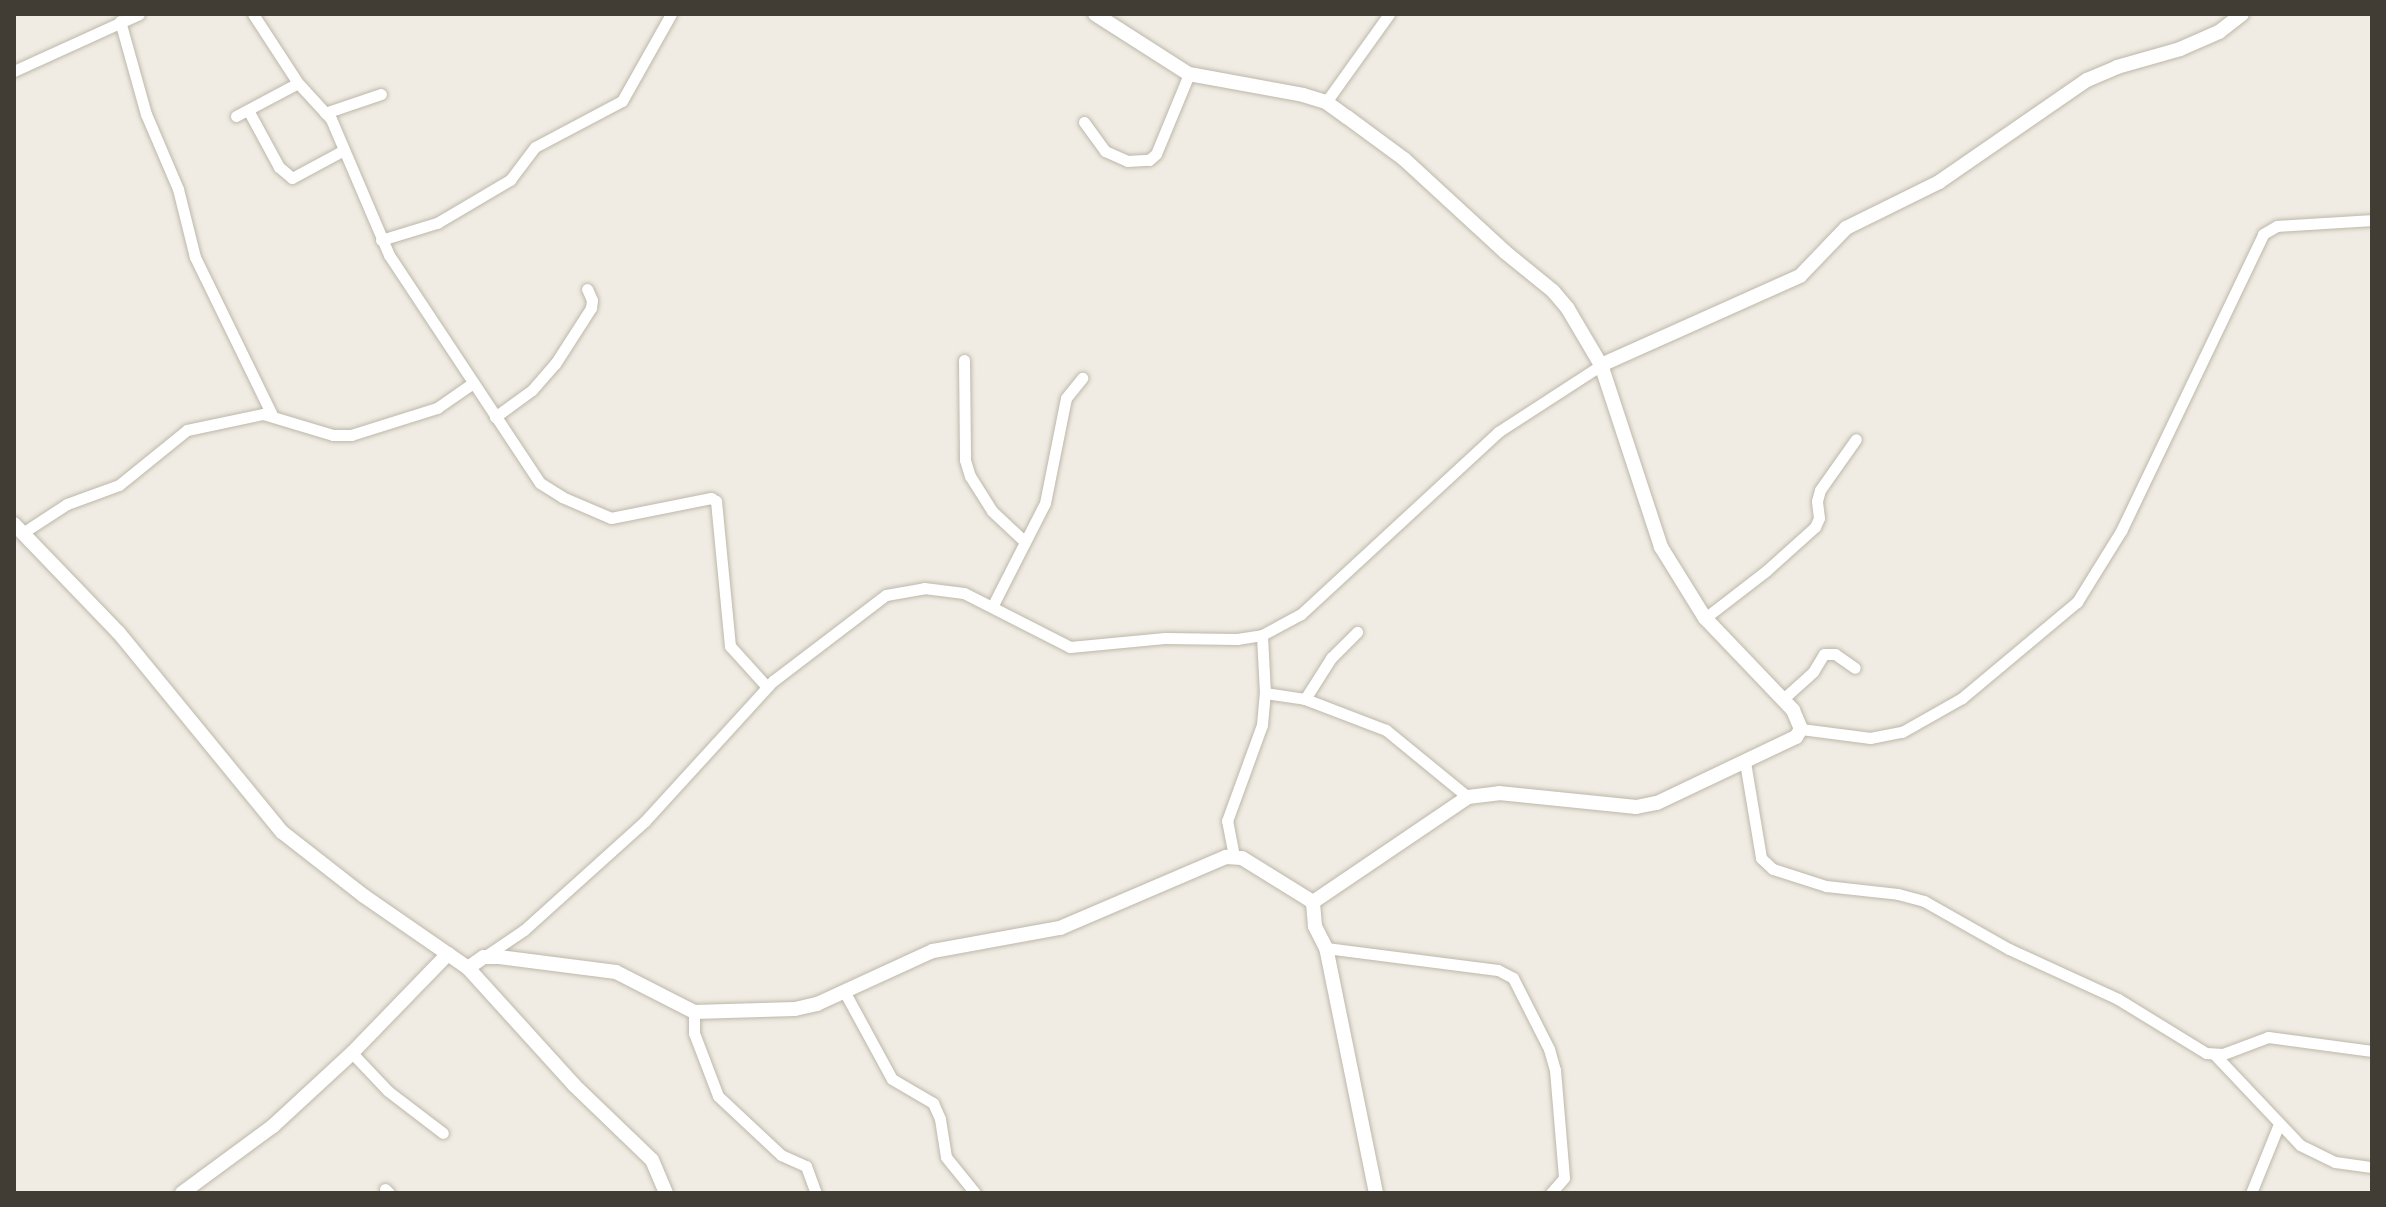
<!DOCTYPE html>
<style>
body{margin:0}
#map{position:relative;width:2386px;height:1207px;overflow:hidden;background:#f0ece3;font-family:"Space Grotesk",sans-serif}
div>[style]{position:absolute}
.roads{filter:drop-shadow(0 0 2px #bdb7aa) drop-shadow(0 0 2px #bdb7aa)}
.minor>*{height:11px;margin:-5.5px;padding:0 5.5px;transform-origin:5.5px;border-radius:5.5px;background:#fff}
.tertiary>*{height:14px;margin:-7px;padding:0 7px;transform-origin:7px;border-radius:7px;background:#fff}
span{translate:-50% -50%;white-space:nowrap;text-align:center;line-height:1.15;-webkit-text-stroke:6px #fff;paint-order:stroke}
.frame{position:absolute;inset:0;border:16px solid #413c34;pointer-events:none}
</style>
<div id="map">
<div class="roads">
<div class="minor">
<div style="left:253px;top:14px;width:82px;rotate:56.9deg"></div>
<div style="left:298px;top:83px;width:49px;rotate:47.5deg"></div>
<div style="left:331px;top:119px;width:148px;rotate:66.9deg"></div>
<div style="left:389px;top:255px;width:273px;rotate:56.5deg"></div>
<div style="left:540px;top:483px;width:26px;rotate:32deg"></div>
<div style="left:562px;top:497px;width:53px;rotate:23.2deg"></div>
<div style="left:611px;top:518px;width:102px;rotate:-11.3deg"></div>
<div style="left:711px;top:498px;width:6px;rotate:31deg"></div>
<div style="left:716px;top:501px;width:146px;rotate:84.5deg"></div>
<div style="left:730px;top:646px;width:55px;rotate:47.9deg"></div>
<div style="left:120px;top:21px;width:97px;rotate:74.4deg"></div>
<div style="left:146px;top:114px;width:82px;rotate:66.9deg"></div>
<div style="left:178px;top:189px;width:70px;rotate:76deg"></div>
<div style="left:195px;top:257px;width:176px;rotate:64deg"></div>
<div style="left:14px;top:71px;width:137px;rotate:-24.5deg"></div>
<div style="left:1326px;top:102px;width:108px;rotate:-54.4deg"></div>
<div style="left:248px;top:110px;width:65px;rotate:61.5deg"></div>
<div style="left:279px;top:167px;width:17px;rotate:40deg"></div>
<div style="left:292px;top:178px;width:59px;rotate:-28.3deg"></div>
<div style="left:325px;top:113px;width:59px;rotate:-18.7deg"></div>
<div style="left:236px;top:116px;width:70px;rotate:-28deg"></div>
<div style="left:1084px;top:122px;width:36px;rotate:54deg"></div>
<div style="left:1105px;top:151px;width:24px;rotate:24deg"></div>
<div style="left:1127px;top:161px;width:22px;rotate:-3deg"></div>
<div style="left:1149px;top:160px;width:9px;rotate:-41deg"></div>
<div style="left:1156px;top:154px;width:87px;rotate:-67.6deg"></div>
<div style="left:381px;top:240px;width:59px;rotate:-16.9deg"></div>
<div style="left:437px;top:223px;width:85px;rotate:-30.5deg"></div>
<div style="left:510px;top:180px;width:41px;rotate:-52.9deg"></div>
<div style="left:535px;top:147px;width:98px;rotate:-27.9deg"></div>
<div style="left:622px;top:101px;width:100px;rotate:-60.6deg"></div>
<div style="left:964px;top:360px;width:100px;rotate:89.4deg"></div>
<div style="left:965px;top:460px;width:17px;rotate:73deg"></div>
<div style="left:970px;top:476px;width:41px;rotate:57.8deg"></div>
<div style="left:992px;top:511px;width:45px;rotate:43.2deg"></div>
<div style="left:495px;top:417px;width:46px;rotate:-36.1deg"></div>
<div style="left:532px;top:390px;width:35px;rotate:-49deg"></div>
<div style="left:555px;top:364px;width:67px;rotate:-57.3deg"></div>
<div style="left:591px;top:308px;width:8px;rotate:-83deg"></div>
<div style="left:592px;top:300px;width:12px;rotate:-114deg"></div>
<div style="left:24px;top:532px;width:51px;rotate:-33.1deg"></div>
<div style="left:67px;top:504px;width:55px;rotate:-20.1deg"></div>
<div style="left:119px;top:485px;width:87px;rotate:-39deg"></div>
<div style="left:187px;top:430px;width:78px;rotate:-11.9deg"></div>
<div style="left:263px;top:414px;width:73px;rotate:16.7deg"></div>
<div style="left:333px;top:435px;width:18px"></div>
<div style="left:351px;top:435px;width:90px;rotate:-17.4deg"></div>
<div style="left:437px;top:408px;width:44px;rotate:-34.8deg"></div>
<div style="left:993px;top:605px;width:114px;rotate:-63deg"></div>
<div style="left:1045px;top:503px;width:107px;rotate:-78.7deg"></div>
<div style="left:1066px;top:398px;width:26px;rotate:-51deg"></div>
<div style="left:1705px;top:618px;width:78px;rotate:-37.7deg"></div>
<div style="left:1767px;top:570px;width:64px;rotate:-41.9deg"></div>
<div style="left:1815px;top:527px;width:10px;rotate:-66deg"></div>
<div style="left:1819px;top:518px;width:17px;rotate:-97deg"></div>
<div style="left:1817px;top:501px;width:11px;rotate:-75deg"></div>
<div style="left:1820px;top:490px;width:62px;rotate:-54.8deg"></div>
<div style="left:1265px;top:693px;width:40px;rotate:8.5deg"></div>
<div style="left:1305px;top:699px;width:87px;rotate:20.9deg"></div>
<div style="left:1386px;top:730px;width:106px;rotate:39.3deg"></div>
<div style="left:1305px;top:699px;width:49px;rotate:-57.6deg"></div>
<div style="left:1331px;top:658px;width:37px;rotate:-45deg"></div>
<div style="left:1783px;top:699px;width:40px;rotate:-42deg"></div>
<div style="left:1813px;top:672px;width:21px;rotate:-59deg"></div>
<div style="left:1824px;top:654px;width:11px"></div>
<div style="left:1835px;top:654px;width:24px;rotate:35deg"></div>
<div style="left:1801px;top:729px;width:70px;rotate:7.4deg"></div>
<div style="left:1870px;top:738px;width:33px;rotate:-11deg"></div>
<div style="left:1902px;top:732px;width:69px;rotate:-29.5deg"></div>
<div style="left:1962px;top:698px;width:150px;rotate:-39.9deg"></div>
<div style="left:2077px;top:602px;width:84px;rotate:-58.2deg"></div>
<div style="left:2121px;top:531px;width:329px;rotate:-64.4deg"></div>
<div style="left:2263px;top:234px;width:16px;rotate:-30deg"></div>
<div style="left:2277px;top:226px;width:95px;rotate:-3.6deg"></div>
<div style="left:1745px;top:762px;width:97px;rotate:80.5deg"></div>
<div style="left:1761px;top:858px;width:16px;rotate:43deg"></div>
<div style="left:1773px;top:869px;width:56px;rotate:17.8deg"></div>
<div style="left:1826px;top:886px;width:72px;rotate:6.3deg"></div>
<div style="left:1898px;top:894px;width:27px;rotate:15deg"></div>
<div style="left:1924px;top:901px;width:98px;rotate:29.5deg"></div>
<div style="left:2009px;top:949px;width:120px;rotate:24.6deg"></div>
<div style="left:2118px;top:999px;width:103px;rotate:31.5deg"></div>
<div style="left:2206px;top:1053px;width:17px;rotate:3deg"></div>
<div style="left:2223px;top:1054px;width:48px;rotate:-20.7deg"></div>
<div style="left:2268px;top:1037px;width:105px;rotate:7.7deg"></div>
<div style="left:1234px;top:856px;width:36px;rotate:-101deg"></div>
<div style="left:1227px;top:821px;width:102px;rotate:-70deg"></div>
<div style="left:1262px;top:725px;width:32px;rotate:-85deg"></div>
<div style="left:1265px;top:693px;width:58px;rotate:-93deg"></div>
<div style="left:1326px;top:948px;width:173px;rotate:7.3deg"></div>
<div style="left:1498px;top:970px;width:17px;rotate:28deg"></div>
<div style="left:1513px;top:978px;width:80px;rotate:63.1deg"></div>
<div style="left:1549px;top:1049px;width:22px;rotate:74deg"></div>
<div style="left:1555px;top:1070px;width:108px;rotate:85.2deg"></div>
<div style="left:1564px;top:1178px;width:20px;rotate:131deg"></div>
<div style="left:484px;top:957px;width:48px;rotate:-34deg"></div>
<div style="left:524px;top:930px;width:163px;rotate:-42deg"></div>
<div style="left:645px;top:821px;width:190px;rotate:-47.6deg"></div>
<div style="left:773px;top:681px;width:142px;rotate:-37.3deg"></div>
<div style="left:886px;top:595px;width:39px;rotate:-10deg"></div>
<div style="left:924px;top:588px;width:40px;rotate:7.1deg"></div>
<div style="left:964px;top:593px;width:119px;rotate:27deg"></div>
<div style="left:1070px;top:647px;width:95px;rotate:-5.4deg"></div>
<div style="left:1165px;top:638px;width:72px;rotate:0.8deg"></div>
<div style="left:1237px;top:639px;width:25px;rotate:-9deg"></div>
<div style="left:1262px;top:635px;width:44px;rotate:-28.3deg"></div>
<div style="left:1301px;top:614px;width:268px;rotate:-42.7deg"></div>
<div style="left:1498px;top:432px;width:123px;rotate:-33deg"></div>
<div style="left:844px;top:991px;width:100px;rotate:61.4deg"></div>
<div style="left:892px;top:1079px;width:48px;rotate:30.3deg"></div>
<div style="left:933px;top:1103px;width:17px;rotate:66deg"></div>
<div style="left:940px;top:1119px;width:38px;rotate:81deg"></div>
<div style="left:946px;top:1157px;width:46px;rotate:51.1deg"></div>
<div style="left:694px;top:1012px;width:21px;rotate:90deg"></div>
<div style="left:694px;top:1033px;width:67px;rotate:69.1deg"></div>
<div style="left:718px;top:1096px;width:86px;rotate:43.1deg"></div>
<div style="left:781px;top:1155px;width:27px;rotate:24deg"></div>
<div style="left:806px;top:1166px;width:29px;rotate:70deg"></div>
<div style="left:352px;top:1053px;width:52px;rotate:46.5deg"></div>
<div style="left:388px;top:1091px;width:69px;rotate:37.4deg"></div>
<div style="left:2215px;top:1055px;width:124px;rotate:46.6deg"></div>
<div style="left:2300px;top:1145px;width:39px;rotate:26deg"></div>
<div style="left:2335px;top:1162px;width:37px;rotate:8deg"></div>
<div style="left:385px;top:1189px;width:6px;rotate:45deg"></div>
<div style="left:2251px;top:1193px;width:74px;rotate:-67.9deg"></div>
</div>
<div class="tertiary">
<div style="left:1095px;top:14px;width:112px;rotate:32.6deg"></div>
<div style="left:1189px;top:74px;width:116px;rotate:10.4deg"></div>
<div style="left:1303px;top:95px;width:24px;rotate:17deg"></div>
<div style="left:1326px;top:102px;width:26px;rotate:36deg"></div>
<div style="left:1347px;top:117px;width:71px;rotate:36.4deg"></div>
<div style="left:1404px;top:159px;width:137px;rotate:42.6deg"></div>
<div style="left:1505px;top:252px;width:62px;rotate:39.1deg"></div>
<div style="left:1553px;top:291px;width:23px;rotate:50deg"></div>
<div style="left:1568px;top:309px;width:65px;rotate:59.5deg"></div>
<div style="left:14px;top:524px;width:151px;rotate:46.1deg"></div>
<div style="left:119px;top:633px;width:257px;rotate:50.7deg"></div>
<div style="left:282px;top:832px;width:104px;rotate:38deg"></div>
<div style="left:364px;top:896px;width:102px;rotate:34.6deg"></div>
<div style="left:468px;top:968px;width:19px;rotate:-35deg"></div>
<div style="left:484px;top:957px;width:15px"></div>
<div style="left:499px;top:957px;width:118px;rotate:7.3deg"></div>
<div style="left:616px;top:972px;width:88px;rotate:27.1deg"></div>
<div style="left:694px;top:1012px;width:101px;rotate:-1.7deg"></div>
<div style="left:795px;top:1009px;width:23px;rotate:-13deg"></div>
<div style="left:817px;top:1004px;width:128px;rotate:-24.6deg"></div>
<div style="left:933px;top:951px;width:129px;rotate:-10.3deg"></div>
<div style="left:1060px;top:928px;width:181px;rotate:-23.2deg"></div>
<div style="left:1226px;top:857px;width:16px;rotate:4deg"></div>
<div style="left:1242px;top:858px;width:84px;rotate:31.8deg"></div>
<div style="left:182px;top:1193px;width:113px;rotate:-36.4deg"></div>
<div style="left:273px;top:1126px;width:108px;rotate:-42.7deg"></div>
<div style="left:352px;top:1053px;width:138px;rotate:-45.9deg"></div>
<div style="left:448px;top:954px;width:24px;rotate:35deg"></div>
<div style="left:468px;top:968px;width:158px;rotate:47.8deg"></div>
<div style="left:574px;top:1085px;width:108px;rotate:43.9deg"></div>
<div style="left:652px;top:1160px;width:36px;rotate:67deg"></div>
<div style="left:1376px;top:1193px;width:250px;rotate:-101.5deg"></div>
<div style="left:1326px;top:948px;width:25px;rotate:-117deg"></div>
<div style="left:1315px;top:926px;width:24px;rotate:-95deg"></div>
<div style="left:1313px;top:902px;width:187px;rotate:-34.1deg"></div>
<div style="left:1468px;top:797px;width:31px;rotate:-7deg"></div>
<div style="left:1499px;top:793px;width:138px;rotate:5.8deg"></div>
<div style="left:1636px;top:807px;width:21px;rotate:-11deg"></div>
<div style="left:1657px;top:803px;width:154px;rotate:-25.4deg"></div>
<div style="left:1796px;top:737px;width:9px;rotate:-58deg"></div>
<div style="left:1801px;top:729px;width:21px;rotate:-113deg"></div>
<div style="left:1793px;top:710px;width:127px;rotate:-133.7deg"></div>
<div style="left:1705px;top:618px;width:84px;rotate:-121.8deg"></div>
<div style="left:1661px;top:547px;width:192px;rotate:-108.2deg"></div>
<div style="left:1601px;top:365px;width:218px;rotate:-24.1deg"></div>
<div style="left:1800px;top:276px;width:66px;rotate:-46.2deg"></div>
<div style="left:1846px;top:228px;width:104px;rotate:-26.3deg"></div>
<div style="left:1939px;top:182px;width:180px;rotate:-34.6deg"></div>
<div style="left:2087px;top:80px;width:33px;rotate:-23deg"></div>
<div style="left:2117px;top:67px;width:66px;rotate:-15.9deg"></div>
<div style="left:2180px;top:49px;width:43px;rotate:-23.6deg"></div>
<div style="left:2219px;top:32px;width:29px;rotate:-38deg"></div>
</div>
</div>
<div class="frame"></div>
</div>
